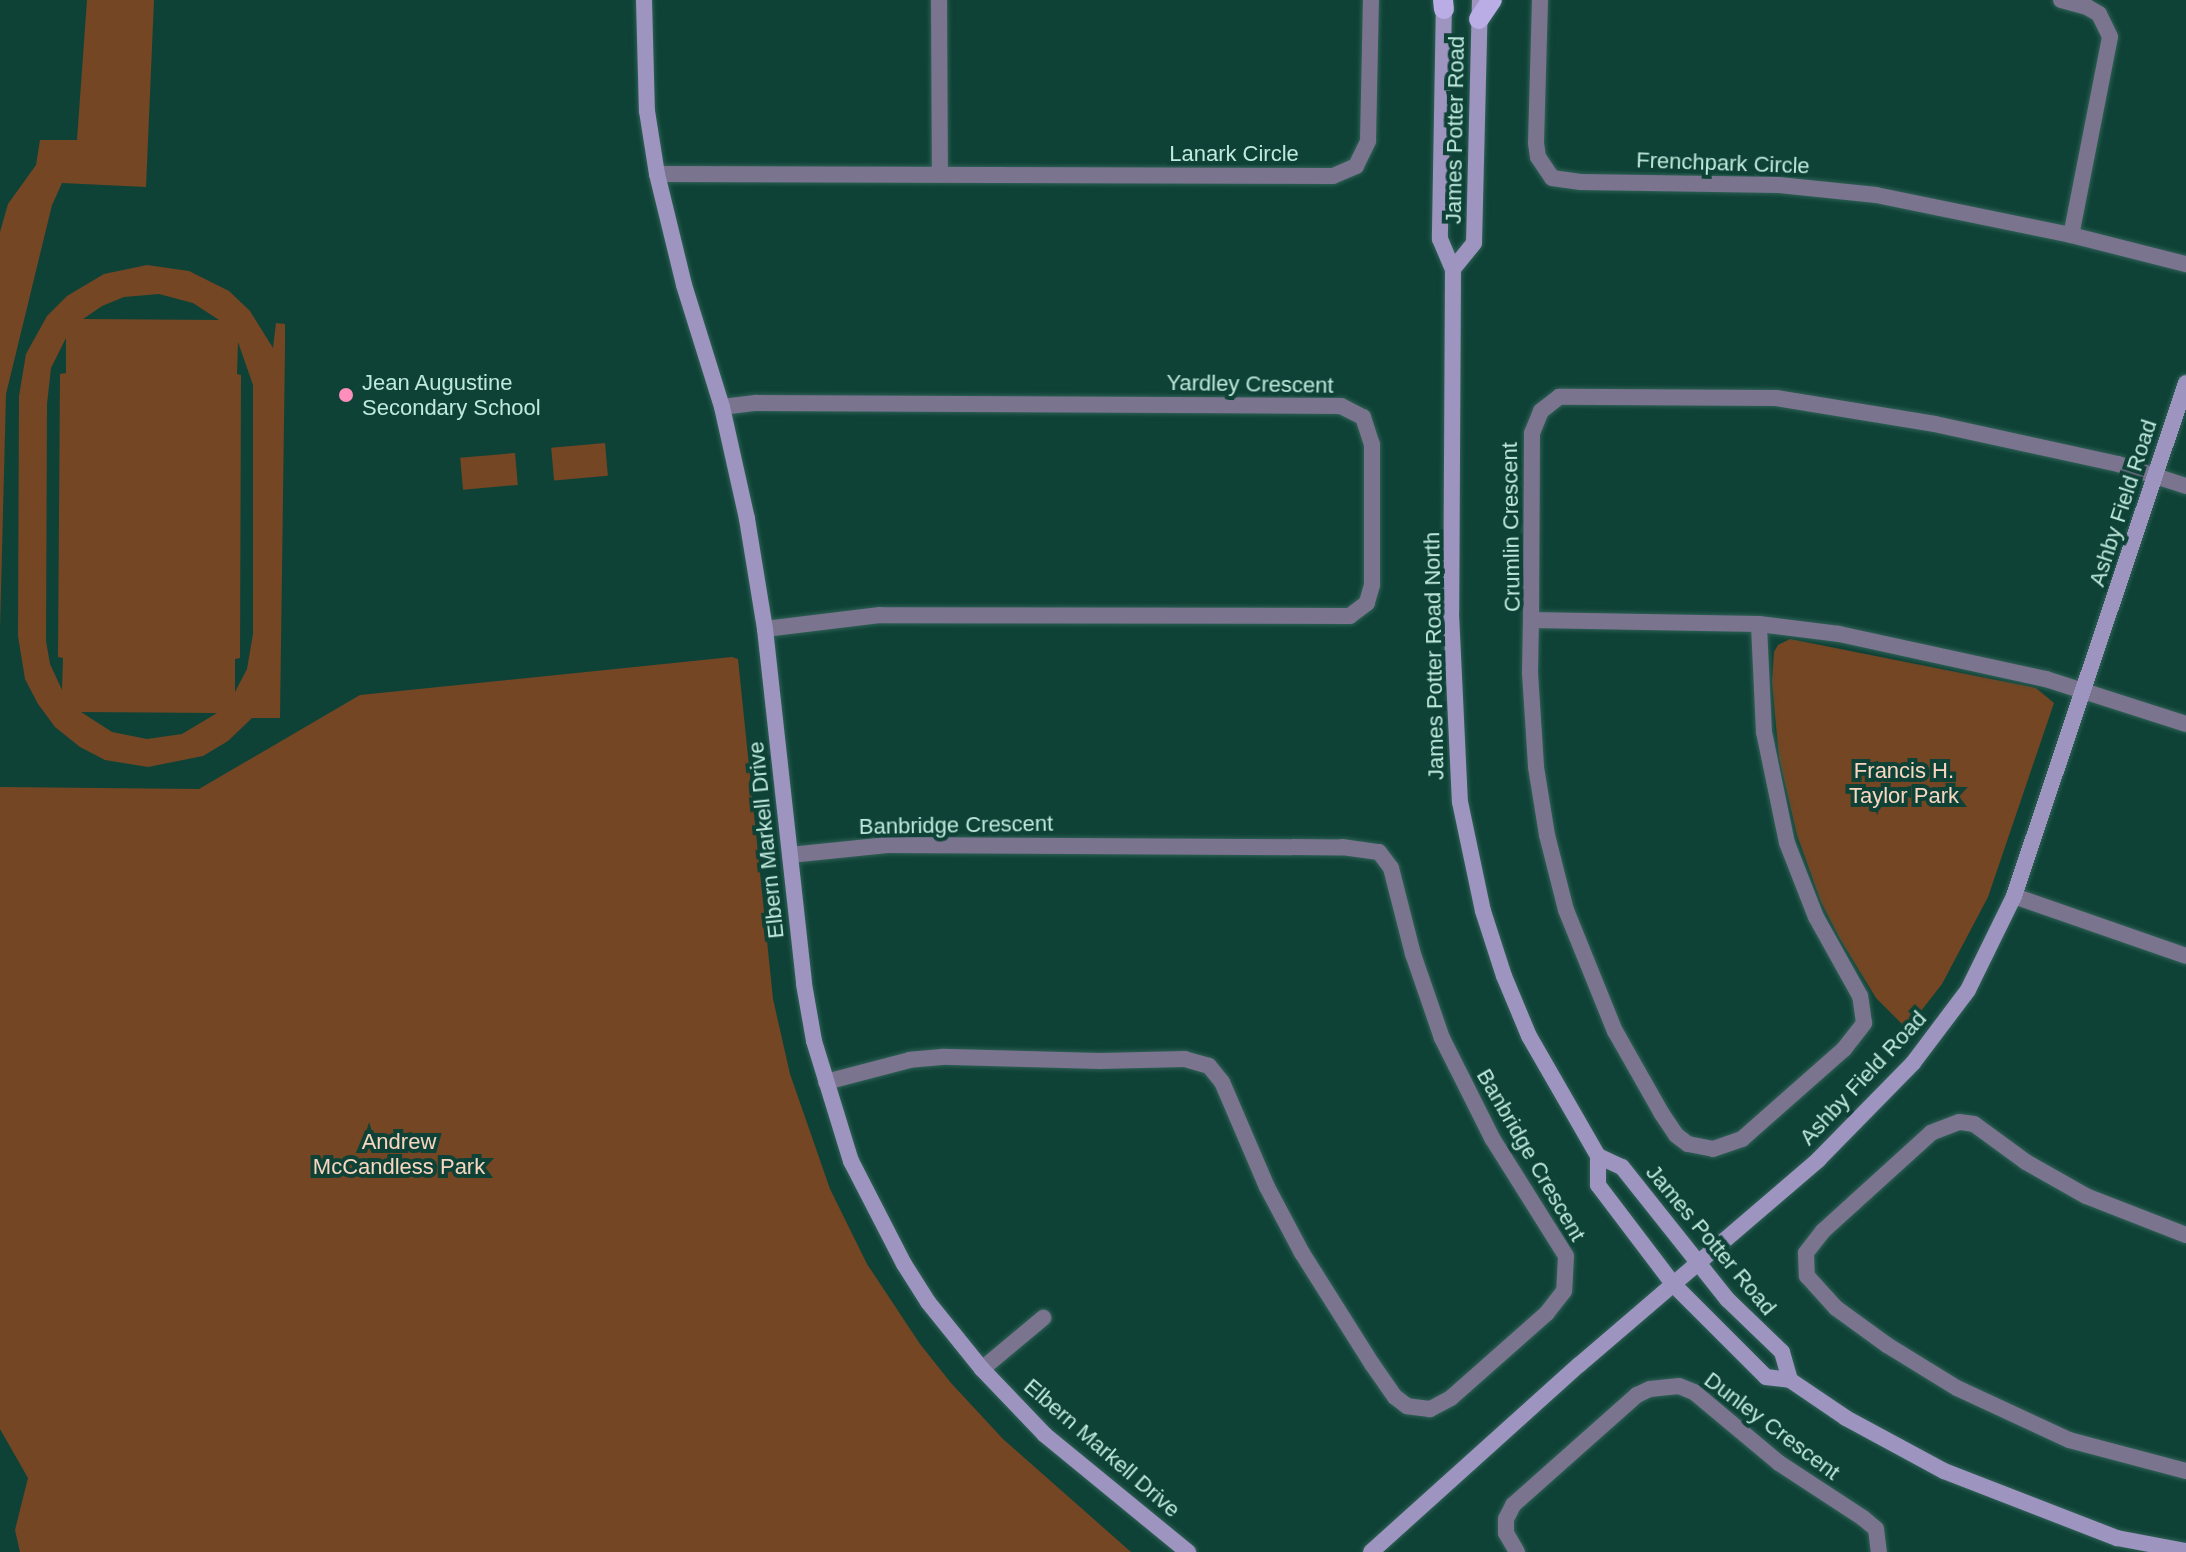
<!DOCTYPE html>
<style>
body{margin:0}
#map{position:relative;width:2186px;height:1552px;overflow:hidden;background:#0f4237;font-family:Helvetica,sans-serif}
div>[style]{position:absolute}
.green>*{inset:0;background:#744624;transform-origin:0 0}
.roads{filter:drop-shadow(0 0 2px #2f6055) drop-shadow(0 0 2px #2f6055)}
.street>*{height:16px;margin:-8px;padding:0 8px;transform-origin:8px;border-radius:8px;background:#7a748f}
.secondary>*{height:16px;margin:-8px;padding:0 8px;transform-origin:8px;border-radius:8px;background:#9e94c0}
.primary>*{height:20px;margin:-10px;padding:0 10px;transform-origin:10px;border-radius:10px;background:#baade5}
.dots>*{width:22px;height:22px;translate:-50% -50%;box-sizing:border-box;border:4px solid #0f4237;border-radius:50%}
span{translate:-50% -50%;white-space:nowrap;text-align:center;line-height:1.15;-webkit-text-stroke:8px #0f4237;paint-order:stroke}
.street-label{font-size:22px;color:#bfe9dd}
.poi-label{font-size:22px;color:#bfe9dd}
.left{translate:0 -50%;text-align:left}
.park-label{font-size:22px;color:#f8d6c0}
</style>
<div id="map">
<div class="green">
<div style="clip-path:polygon(87px 0,154px 0,146px 187px,62px 183px,52px 205px,6px 394px,0 629px,0 232px,8px 204px,36px 165px,40px 140px,77px 140px)"></div>
<div style="clip-path:polygon(evenodd,147px 265px,189px 271px,229px 291px,250px 311px,273px 348px,276px 323px,285px 324px,285px 348px,280px 718px,252px 718px,228px 741px,203px 756px,148px 767px,105px 760px,80px 747px,55px 727px,38px 704px,25px 679px,18px 636px,19px 396px,26px 354px,47px 316px,67px 296px,104px 274px,147px 265px,159px 294px,193px 303px,219px 320px,83px 319px,102px 306px,124px 297px,159px 294px,147px 265px,66px 338px,66px 373px,60px 374px,58px 657px,63px 658px,62px 690px,50px 664px,46px 641px,47px 404px,51px 368px,66px 338px,147px 265px,238px 342px,253px 385px,253px 634px,247px 669px,235px 692px,235px 659px,240px 658px,241px 375px,237px 374px,238px 342px,147px 265px,81px 712px,216px 713px,217px 713px,182px 734px,147px 739px,112px 732px,81px 712px)"></div>
<div style="left:605px;top:443px;width:33px;height:54px;rotate:85deg"></div>
<div style="left:515px;top:453px;width:32px;height:55px;rotate:85deg"></div>
<div style="clip-path:polygon(1790px 639px,2036px 688px,2054px 703px,1988px 897px,1942px 984px,1907px 1029px,1876px 998px,1840px 939px,1821px 902px,1797px 835px,1779px 758px,1772px 682px,1774px 652px,1778px 645px)"></div>
<div style="clip-path:polygon(732px 657px,738px 659px,773px 999px,790px 1074px,830px 1189px,867px 1264px,920px 1344px,951px 1383px,1003px 1439px,1131px 1552px,20px 1552px,15px 1530px,28px 1478px,0 1429px,0 787px,199px 789px,360px 695px)"></div>
</div>
<div class="roads">
<div class="street">
<div style="left:939px;top:0;width:174px;rotate:89.7deg"></div>
<div style="left:1540px;top:0;width:143px;rotate:91.6deg"></div>
<div style="left:1536px;top:143px;width:14px;rotate:82deg"></div>
<div style="left:1538px;top:157px;width:25px;rotate:56deg"></div>
<div style="left:1552px;top:178px;width:29px;rotate:8deg"></div>
<div style="left:1581px;top:182px;width:198px;rotate:0.9deg"></div>
<div style="left:1779px;top:185px;width:98px;rotate:5.9deg"></div>
<div style="left:1876px;top:195px;width:199px;rotate:11.6deg"></div>
<div style="left:2071px;top:235px;width:119px;rotate:14.2deg"></div>
<div style="left:2061px;top:0;width:27px;rotate:15deg"></div>
<div style="left:2087px;top:7px;width:14px;rotate:30deg"></div>
<div style="left:2099px;top:14px;width:25px;rotate:64deg"></div>
<div style="left:2110px;top:37px;width:202px;rotate:101.1deg"></div>
<div style="left:657px;top:174px;width:676px;rotate:0.17deg"></div>
<div style="left:1333px;top:176px;width:25px;rotate:-23deg"></div>
<div style="left:1356px;top:166px;width:28px;rotate:-64deg"></div>
<div style="left:1368px;top:141px;width:141px;rotate:-88.8deg"></div>
<div style="left:722px;top:407px;width:34px;rotate:-7deg"></div>
<div style="left:756px;top:403px;width:585px;rotate:0.29deg"></div>
<div style="left:1341px;top:406px;width:25px;rotate:27deg"></div>
<div style="left:1363px;top:417px;width:28px;rotate:72deg"></div>
<div style="left:1372px;top:444px;width:141px;rotate:90deg"></div>
<div style="left:1372px;top:585px;width:19px;rotate:106deg"></div>
<div style="left:1367px;top:603px;width:21px;rotate:143deg"></div>
<div style="left:1350px;top:616px;width:470px;rotate:-179.9deg"></div>
<div style="left:880px;top:615px;width:116px;rotate:173.1deg"></div>
<div style="left:2186px;top:486px;width:71px;rotate:-162.1deg"></div>
<div style="left:2118px;top:464px;width:187px;rotate:-167.7deg"></div>
<div style="left:1935px;top:424px;width:161px;rotate:-170.7deg"></div>
<div style="left:1776px;top:398px;width:217px;rotate:-179.7deg"></div>
<div style="left:1559px;top:397px;width:23px;rotate:142deg"></div>
<div style="left:1541px;top:411px;width:24px;rotate:112deg"></div>
<div style="left:1532px;top:433px;width:187px;rotate:90.3deg"></div>
<div style="left:1531px;top:620px;width:228px;rotate:1deg"></div>
<div style="left:1759px;top:624px;width:81px;rotate:7.1deg"></div>
<div style="left:1839px;top:634px;width:212px;rotate:12.3deg"></div>
<div style="left:2046px;top:679px;width:147px;rotate:17.8deg"></div>
<div style="left:1531px;top:620px;width:53px;rotate:91.1deg"></div>
<div style="left:1530px;top:673px;width:94px;rotate:86.3deg"></div>
<div style="left:1536px;top:767px;width:69px;rotate:80.8deg"></div>
<div style="left:1547px;top:835px;width:77px;rotate:75.8deg"></div>
<div style="left:1566px;top:910px;width:131px;rotate:68deg"></div>
<div style="left:1615px;top:1031px;width:95px;rotate:60.5deg"></div>
<div style="left:1662px;top:1114px;width:25px;rotate:56deg"></div>
<div style="left:1676px;top:1135px;width:15px;rotate:37deg"></div>
<div style="left:1688px;top:1144px;width:25px;rotate:11deg"></div>
<div style="left:1713px;top:1149px;width:31px;rotate:-19deg"></div>
<div style="left:1742px;top:1139px;width:136px;rotate:-41.4deg"></div>
<div style="left:1844px;top:1049px;width:33px;rotate:-52deg"></div>
<div style="left:1864px;top:1023px;width:27px;rotate:-98deg"></div>
<div style="left:1860px;top:996px;width:90px;rotate:-119.1deg"></div>
<div style="left:1816px;top:917px;width:79px;rotate:-111.4deg"></div>
<div style="left:1787px;top:843px;width:113px;rotate:-101.7deg"></div>
<div style="left:1764px;top:732px;width:108px;rotate:-92.7deg"></div>
<div style="left:790px;top:855px;width:98px;rotate:-5.9deg"></div>
<div style="left:887px;top:845px;width:455px;rotate:0.3deg"></div>
<div style="left:1342px;top:847px;width:37px;rotate:8deg"></div>
<div style="left:1379px;top:852px;width:20px;rotate:53deg"></div>
<div style="left:1391px;top:868px;width:89px;rotate:75.7deg"></div>
<div style="left:1413px;top:954px;width:89px;rotate:71deg"></div>
<div style="left:1442px;top:1038px;width:112px;rotate:63.4deg"></div>
<div style="left:1492px;top:1138px;width:139px;rotate:57.9deg"></div>
<div style="left:1566px;top:1256px;width:35px;rotate:93deg"></div>
<div style="left:1564px;top:1291px;width:28px;rotate:128deg"></div>
<div style="left:1547px;top:1313px;width:128px;rotate:138.5deg"></div>
<div style="left:1451px;top:1398px;width:24px;rotate:152deg"></div>
<div style="left:1430px;top:1409px;width:23px;rotate:-173deg"></div>
<div style="left:1407px;top:1406px;width:15px;rotate:-143deg"></div>
<div style="left:1395px;top:1397px;width:40px;rotate:-124.9deg"></div>
<div style="left:1372px;top:1364px;width:131px;rotate:-122.2deg"></div>
<div style="left:1302px;top:1253px;width:75px;rotate:-117.9deg"></div>
<div style="left:1267px;top:1187px;width:114px;rotate:-113.2deg"></div>
<div style="left:1222px;top:1082px;width:21px;rotate:-129deg"></div>
<div style="left:1209px;top:1066px;width:25px;rotate:-164deg"></div>
<div style="left:1185px;top:1059px;width:85px;rotate:178.7deg"></div>
<div style="left:1100px;top:1061px;width:158px;rotate:-178.5deg"></div>
<div style="left:942px;top:1057px;width:32px;rotate:175deg"></div>
<div style="left:910px;top:1060px;width:87px;rotate:165.3deg"></div>
<div style="left:2014px;top:896px;width:182px;rotate:19.2deg"></div>
<div style="left:2186px;top:1235px;width:107px;rotate:-158.7deg"></div>
<div style="left:2086px;top:1196px;width:69px;rotate:-150.5deg"></div>
<div style="left:2026px;top:1162px;width:64px;rotate:-143.8deg"></div>
<div style="left:1974px;top:1124px;width:15px;rotate:-172deg"></div>
<div style="left:1959px;top:1122px;width:30px;rotate:159deg"></div>
<div style="left:1931px;top:1133px;width:146px;rotate:137.8deg"></div>
<div style="left:1823px;top:1231px;width:28px;rotate:128deg"></div>
<div style="left:1806px;top:1253px;width:23px;rotate:88deg"></div>
<div style="left:1807px;top:1276px;width:43px;rotate:47.8deg"></div>
<div style="left:1836px;top:1308px;width:63px;rotate:36deg"></div>
<div style="left:1887px;top:1345px;width:82px;rotate:31.6deg"></div>
<div style="left:1957px;top:1388px;width:123px;rotate:24.9deg"></div>
<div style="left:2069px;top:1440px;width:121px;rotate:14.8deg"></div>
<div style="left:982px;top:1369px;width:80px;rotate:-39.9deg"></div>
<div style="left:1517px;top:1552px;width:22px;rotate:-120deg"></div>
<div style="left:1506px;top:1533px;width:14px;rotate:-90deg"></div>
<div style="left:1506px;top:1519px;width:16px;rotate:-63deg"></div>
<div style="left:1513px;top:1505px;width:166px;rotate:-41.6deg"></div>
<div style="left:1637px;top:1395px;width:14px;rotate:-25deg"></div>
<div style="left:1650px;top:1389px;width:29px;rotate:-6deg"></div>
<div style="left:1679px;top:1386px;width:16px;rotate:22deg"></div>
<div style="left:1694px;top:1392px;width:111px;rotate:39.9deg"></div>
<div style="left:1779px;top:1463px;width:100px;rotate:33.2deg"></div>
<div style="left:1863px;top:1518px;width:17px;rotate:40deg"></div>
<div style="left:1876px;top:1529px;width:23px;rotate:83deg"></div>
</div>
<div class="secondary">
<div style="left:644px;top:0;width:111px;rotate:88.5deg"></div>
<div style="left:647px;top:111px;width:64px;rotate:81deg"></div>
<div style="left:657px;top:174px;width:114px;rotate:76.3deg"></div>
<div style="left:684px;top:285px;width:128px;rotate:72.7deg"></div>
<div style="left:722px;top:407px;width:115px;rotate:77.4deg"></div>
<div style="left:747px;top:519px;width:111px;rotate:80.7deg"></div>
<div style="left:765px;top:629px;width:357px;rotate:83.7deg"></div>
<div style="left:804px;top:984px;width:58px;rotate:80deg"></div>
<div style="left:814px;top:1041px;width:126px;rotate:72.9deg"></div>
<div style="left:851px;top:1161px;width:116px;rotate:62.8deg"></div>
<div style="left:904px;top:1264px;width:45px;rotate:57.7deg"></div>
<div style="left:928px;top:1302px;width:86px;rotate:51.1deg"></div>
<div style="left:982px;top:1369px;width:91px;rotate:46.3deg"></div>
<div style="left:1045px;top:1435px;width:185px;rotate:39.3deg"></div>
<div style="left:1444px;top:0;width:239px;rotate:91deg"></div>
<div style="left:1440px;top:239px;width:33px;rotate:67deg"></div>
<div style="left:1453px;top:269px;width:344px;rotate:90.3deg"></div>
<div style="left:1451px;top:613px;width:189px;rotate:87.3deg"></div>
<div style="left:1460px;top:802px;width:111px;rotate:78.1deg"></div>
<div style="left:1483px;top:911px;width:68px;rotate:72.1deg"></div>
<div style="left:1504px;top:976px;width:65px;rotate:67.4deg"></div>
<div style="left:1529px;top:1036px;width:138px;rotate:60.1deg"></div>
<div style="left:1453px;top:269px;width:33px;rotate:-51deg"></div>
<div style="left:1474px;top:243px;width:243px;rotate:-88.6deg"></div>
<div style="left:1598px;top:1156px;width:29px;rotate:90deg"></div>
<div style="left:1598px;top:1185px;width:126px;rotate:52.8deg"></div>
<div style="left:1674px;top:1285px;width:130px;rotate:45deg"></div>
<div style="left:1766px;top:1377px;width:24px;rotate:7deg"></div>
<div style="left:1790px;top:1380px;width:68px;rotate:34.2deg"></div>
<div style="left:1846px;top:1418px;width:111px;rotate:28.4deg"></div>
<div style="left:1944px;top:1471px;width:186px;rotate:21.2deg"></div>
<div style="left:2117px;top:1538px;width:70px;rotate:10.7deg"></div>
<div style="left:1598px;top:1156px;width:26px;rotate:25deg"></div>
<div style="left:1622px;top:1167px;width:169px;rotate:51.5deg"></div>
<div style="left:1727px;top:1299px;width:76px;rotate:43.9deg"></div>
<div style="left:1782px;top:1352px;width:29px;rotate:74deg"></div>
<div style="left:1371px;top:1552px;width:280px;rotate:-42deg"></div>
<div style="left:1579px;top:1365px;width:316px;rotate:-40.6deg"></div>
<div style="left:1819px;top:1159px;width:134px;rotate:-45.6deg"></div>
<div style="left:1913px;top:1063px;width:91px;rotate:-53deg"></div>
<div style="left:1968px;top:990px;width:105px;rotate:-63.9deg"></div>
<div style="left:2014px;top:896px;width:541px;rotate:-71.46deg"></div>
</div>
<div class="primary">
<div style="left:1443px;top:0;width:9px;rotate:84deg"></div>
<div style="left:1479px;top:19px;width:23px;rotate:-56deg"></div>
</div>
</div>
<div class="dots">
<div style="left:346px;top:395px;background:#fe8ebc"></div>
</div>
<div class="street-label">
<span style="left:1455px;top:130px;rotate:-89deg">James Potter Road</span>
<span style="left:1234px;top:154px">Lanark Circle</span>
<span style="left:1723px;top:163px;rotate:2deg">Frenchpark Circle</span>
<span style="left:1250px;top:384px;rotate:1deg">Yardley Crescent</span>
<span style="left:2123px;top:503px;rotate:-72deg">Ashby Field Road</span>
<span style="left:1511px;top:527px;rotate:-91deg">Crumlin Crescent</span>
<span style="left:1434px;top:656px;rotate:-91deg">James Potter Road North</span>
<span style="left:956px;top:825px;rotate:-1deg">Banbridge Crescent</span>
<span style="left:766px;top:840px;rotate:-96deg">Elbern Markell Drive</span>
<span style="left:1863px;top:1078px;rotate:-47deg">Ashby Field Road</span>
<span style="left:1531px;top:1155px;rotate:60deg">Banbridge Crescent</span>
<span style="left:1711px;top:1240px;rotate:50deg">James Potter Road</span>
<span style="left:1772px;top:1426px;rotate:37deg">Dunley Crescent</span>
<span style="left:1102px;top:1448px;rotate:41deg">Elbern Markell Drive</span>
</div>
<div class="poi-label">
<span class="left" style="left:362px;top:395px">Jean Augustine<br>Secondary School</span>
</div>
<div class="park-label">
<span style="left:1904px;top:783px">Francis H.<br>Taylor Park</span>
<span style="left:399px;top:1154px">Andrew<br>McCandless Park</span>
</div>
</div>
